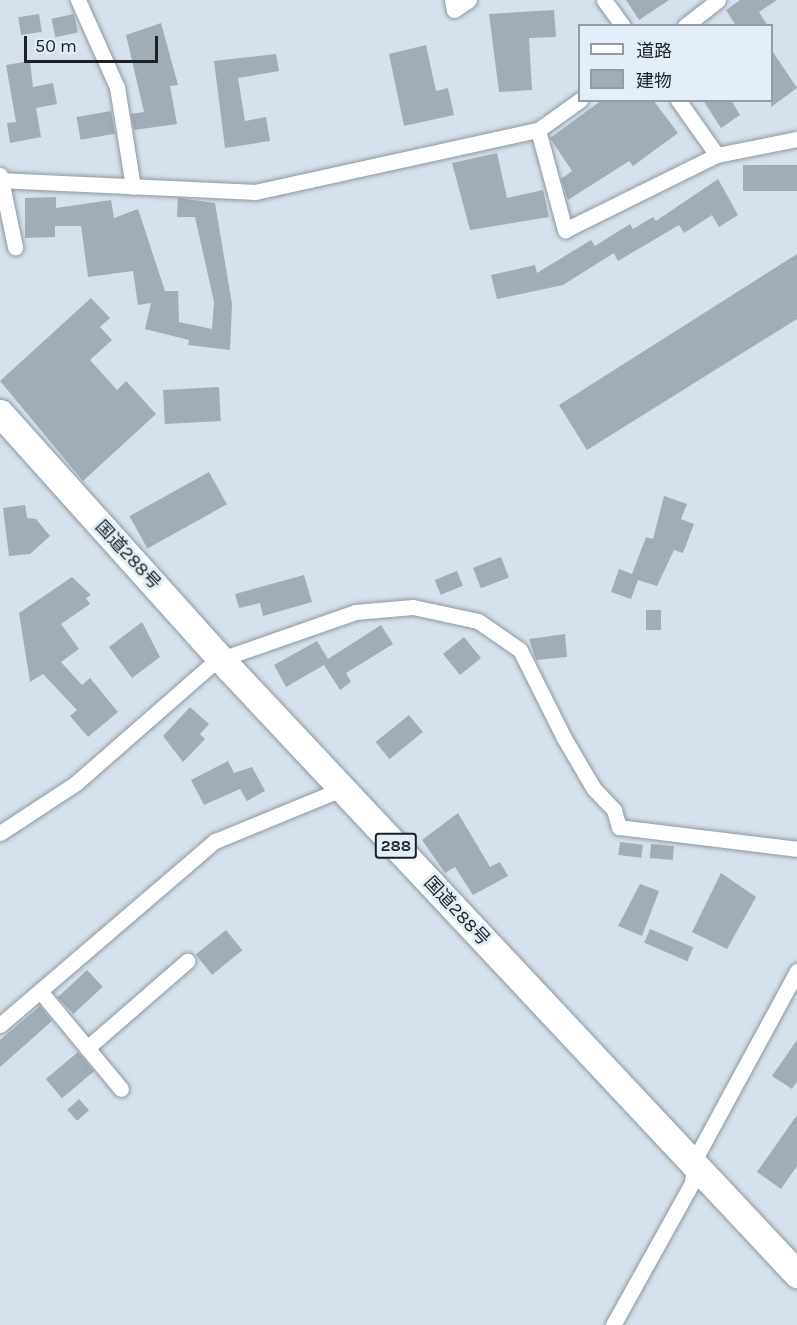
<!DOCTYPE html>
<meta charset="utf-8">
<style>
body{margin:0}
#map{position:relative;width:797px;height:1325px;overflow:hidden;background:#d5e1ec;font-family:Karla,"Noto Sans JP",sans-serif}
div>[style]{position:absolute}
.building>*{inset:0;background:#a0acb6;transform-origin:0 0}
.roads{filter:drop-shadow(0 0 2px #8c97a1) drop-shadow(0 0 2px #8c97a1)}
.street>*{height:15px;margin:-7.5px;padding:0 7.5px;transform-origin:7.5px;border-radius:7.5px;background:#fff}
.highway>*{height:27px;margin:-13.5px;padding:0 13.5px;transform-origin:13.5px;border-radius:13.5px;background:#fff}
span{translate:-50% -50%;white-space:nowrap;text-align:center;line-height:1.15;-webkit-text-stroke:6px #e2eef9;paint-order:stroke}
.shield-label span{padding:2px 4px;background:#e2eef9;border:2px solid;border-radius:4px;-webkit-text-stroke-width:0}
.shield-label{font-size:16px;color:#1d2125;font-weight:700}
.street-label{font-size:18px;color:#1d2125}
.legend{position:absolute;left:578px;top:24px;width:195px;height:78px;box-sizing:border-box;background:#e2eef9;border:2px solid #939ca4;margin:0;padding:8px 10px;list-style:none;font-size:18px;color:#1d2125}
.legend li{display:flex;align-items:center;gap:12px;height:30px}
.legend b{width:30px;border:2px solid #939ca4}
.scale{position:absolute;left:24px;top:36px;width:134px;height:27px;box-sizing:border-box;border:3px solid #1d2125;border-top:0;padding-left:8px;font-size:18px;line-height:21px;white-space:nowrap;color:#1d2125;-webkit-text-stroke:4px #e2eef9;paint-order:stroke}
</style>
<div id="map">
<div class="building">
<div style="clip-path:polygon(626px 0,669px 0,639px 20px)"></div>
<div style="clip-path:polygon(740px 0,777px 0,759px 12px,768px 26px,736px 26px,726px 10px)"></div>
<div style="clip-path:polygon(554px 10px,556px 37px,529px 38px,532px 90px,499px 92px,489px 14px)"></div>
<div style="left:39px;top:14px;width:18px;height:21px;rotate:81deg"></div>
<div style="left:74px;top:14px;width:19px;height:23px;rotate:78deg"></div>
<div style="clip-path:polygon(161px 23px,178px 85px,170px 86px,177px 124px,134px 130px,131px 114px,144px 112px,126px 35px)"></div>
<div style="clip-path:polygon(426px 45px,436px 91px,448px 88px,454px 115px,404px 126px,389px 54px)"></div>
<div style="clip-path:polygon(771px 49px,797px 88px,771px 107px)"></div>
<div style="clip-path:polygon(276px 54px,279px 71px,238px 78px,245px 121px,266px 117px,270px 141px,225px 148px,214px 61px)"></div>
<div style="clip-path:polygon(30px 61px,33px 87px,53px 83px,57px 104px,36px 108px,41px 137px,10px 143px,7px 123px,16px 122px,6px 65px)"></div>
<div style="clip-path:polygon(602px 100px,653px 100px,678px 133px,633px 166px,629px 161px,568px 200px,561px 179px,572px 171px,550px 138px)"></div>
<div style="clip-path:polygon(703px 100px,731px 100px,740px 115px,721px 128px)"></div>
<div style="left:111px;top:111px;width:23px;height:35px;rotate:80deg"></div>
<div style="clip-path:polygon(497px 153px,507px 198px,543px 190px,549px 217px,470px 230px,452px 163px)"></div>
<div style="left:797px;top:165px;width:26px;height:54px;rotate:90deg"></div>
<div style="clip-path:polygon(718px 179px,738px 215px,719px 227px,712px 215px,684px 233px,679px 225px,618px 261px,614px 253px,563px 285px,497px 299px,491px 275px,535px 265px,537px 273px,591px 240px,595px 246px,630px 224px,633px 229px,653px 217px,656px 221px)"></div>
<div style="clip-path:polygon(56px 197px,56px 208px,111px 200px,114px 218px,138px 209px,165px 291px,178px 291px,179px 322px,212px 329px,214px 302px,195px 217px,177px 217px,178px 198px,215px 203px,232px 304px,230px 350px,188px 345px,189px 340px,145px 329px,151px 303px,138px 305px,133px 271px,88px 277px,81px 226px,55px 226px,55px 237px,25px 238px,25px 198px)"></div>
<div style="clip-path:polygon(797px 254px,797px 319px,587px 450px,559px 405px)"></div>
<div style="clip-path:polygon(91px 298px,110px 318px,100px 327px,112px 340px,90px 360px,117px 390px,126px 381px,156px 414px,83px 481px,0 381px)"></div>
<div style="left:219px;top:387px;width:34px;height:56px;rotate:87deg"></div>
<div style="left:209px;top:472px;width:37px;height:91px;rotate:61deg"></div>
<div style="clip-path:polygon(664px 496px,687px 504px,681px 519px,694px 524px,683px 553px,674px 550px,657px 586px,638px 580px,631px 599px,611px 592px,619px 569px,632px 574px,646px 537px,653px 539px)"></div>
<div style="clip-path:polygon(25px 505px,27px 518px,36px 519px,50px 536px,30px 554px,9px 556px,3px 508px)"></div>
<div style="left:501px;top:557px;width:22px;height:30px;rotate:69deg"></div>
<div style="left:457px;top:571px;width:16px;height:24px;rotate:68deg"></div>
<div style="clip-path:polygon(304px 575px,312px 602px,263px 616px,260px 603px,239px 608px,235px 594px)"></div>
<div style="clip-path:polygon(72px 577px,91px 595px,86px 598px,90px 604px,61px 624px,79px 649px,61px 662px,82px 685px,90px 678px,118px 712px,88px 737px,70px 716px,77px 710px,43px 674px,30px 682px,19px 613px)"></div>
<div style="left:646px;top:610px;width:15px;height:20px"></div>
<div style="clip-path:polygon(142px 622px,160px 657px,132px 678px,109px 647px)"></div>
<div style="clip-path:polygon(381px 625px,393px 644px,346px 673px,351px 682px,340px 690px,324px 665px,286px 687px,274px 665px,317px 641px,328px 659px)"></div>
<div style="clip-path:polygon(565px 634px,567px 657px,536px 660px,529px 639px)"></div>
<div style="left:464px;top:637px;width:27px;height:27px;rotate:51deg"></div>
<div style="clip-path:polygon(190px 707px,209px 724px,200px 734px,205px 739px,183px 762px,163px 736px)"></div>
<div style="left:409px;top:715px;width:22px;height:43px;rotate:51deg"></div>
<div style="clip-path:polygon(228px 761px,234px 773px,252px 767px,265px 791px,247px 801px,240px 789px,204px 805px,191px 780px)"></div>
<div style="clip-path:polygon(458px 813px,490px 867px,500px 862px,508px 876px,473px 895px,455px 867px,445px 873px,422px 840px)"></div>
<div style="left:620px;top:842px;width:23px;height:13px;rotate:7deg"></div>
<div style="left:651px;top:844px;width:23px;height:14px;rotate:5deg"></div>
<div style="clip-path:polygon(721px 873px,756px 897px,727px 949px,692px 932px)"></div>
<div style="clip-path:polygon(640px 884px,659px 891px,642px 936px,618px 926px)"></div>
<div style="left:650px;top:929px;width:47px;height:15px;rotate:23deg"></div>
<div style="left:226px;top:930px;width:26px;height:39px;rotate:51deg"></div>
<div style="left:87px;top:970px;width:23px;height:40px;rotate:47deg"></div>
<div style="clip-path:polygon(40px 1006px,52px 1021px,0 1067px,0 1040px)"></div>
<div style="clip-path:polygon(797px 1040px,797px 1081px,792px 1089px,772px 1076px)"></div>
<div style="left:78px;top:1052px;width:25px;height:42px;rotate:50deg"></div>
<div style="left:79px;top:1099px;width:15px;height:16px;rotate:48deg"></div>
<div style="clip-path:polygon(797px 1115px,797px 1166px,781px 1189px,757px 1172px)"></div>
</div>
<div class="roads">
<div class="street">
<div style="left:78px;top:0;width:95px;rotate:65.9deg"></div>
<div style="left:117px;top:87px;width:101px;rotate:80.9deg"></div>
<div style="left:452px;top:0;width:10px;rotate:79deg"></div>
<div style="left:454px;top:10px;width:18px;rotate:-34deg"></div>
<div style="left:604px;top:0;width:32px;rotate:54deg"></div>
<div style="left:685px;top:26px;width:42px;rotate:-38.2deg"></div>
<div style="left:678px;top:100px;width:67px;rotate:54.7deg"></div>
<div style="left:538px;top:130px;width:104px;rotate:74.9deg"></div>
<div style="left:565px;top:230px;width:169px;rotate:-26.3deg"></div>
<div style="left:717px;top:155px;width:82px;rotate:-11.3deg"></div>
<div style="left:0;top:175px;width:74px;rotate:78.2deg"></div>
<div style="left:0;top:180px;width:255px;rotate:2.7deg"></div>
<div style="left:255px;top:192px;width:290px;rotate:-12.4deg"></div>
<div style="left:538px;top:130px;width:52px;rotate:-35.5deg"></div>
<div style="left:224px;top:658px;width:139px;rotate:-19.3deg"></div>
<div style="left:355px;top:612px;width:58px;rotate:-4.9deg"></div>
<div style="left:413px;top:607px;width:66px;rotate:12.2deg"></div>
<div style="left:478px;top:621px;width:51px;rotate:34.6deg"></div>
<div style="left:520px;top:650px;width:98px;rotate:63.4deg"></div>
<div style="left:564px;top:738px;width:59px;rotate:59.5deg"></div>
<div style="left:594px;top:789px;width:29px;rotate:46deg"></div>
<div style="left:614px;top:810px;width:18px;rotate:74deg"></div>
<div style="left:619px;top:827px;width:179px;rotate:7deg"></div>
<div style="left:0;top:833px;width:91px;rotate:-33.3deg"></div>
<div style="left:76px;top:783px;width:181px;rotate:-41.2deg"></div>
<div style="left:40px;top:991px;width:127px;rotate:50.4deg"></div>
<div style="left:0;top:1025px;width:283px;rotate:-40.6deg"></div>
<div style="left:215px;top:841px;width:137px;rotate:-22.3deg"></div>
<div style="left:87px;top:1048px;width:133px;rotate:-41deg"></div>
<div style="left:613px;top:1325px;width:162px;rotate:-60.9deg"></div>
<div style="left:692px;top:1183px;width:24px;rotate:-83deg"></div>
<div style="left:695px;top:1159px;width:214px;rotate:-61.5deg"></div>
</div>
<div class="highway">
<div style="left:0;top:413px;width:343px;rotate:48.1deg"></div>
<div style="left:229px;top:668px;width:831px;rotate:46.85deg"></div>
</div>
</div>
<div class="shield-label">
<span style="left:396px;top:846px">288</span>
</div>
<div class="street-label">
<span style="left:128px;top:555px;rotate:47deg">国道288号</span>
<span style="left:457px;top:911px;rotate:47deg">国道288号</span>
</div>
<ul class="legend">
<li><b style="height:8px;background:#fff"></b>道路</li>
<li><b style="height:16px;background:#a0acb6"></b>建物</li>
</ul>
<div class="scale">50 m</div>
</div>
